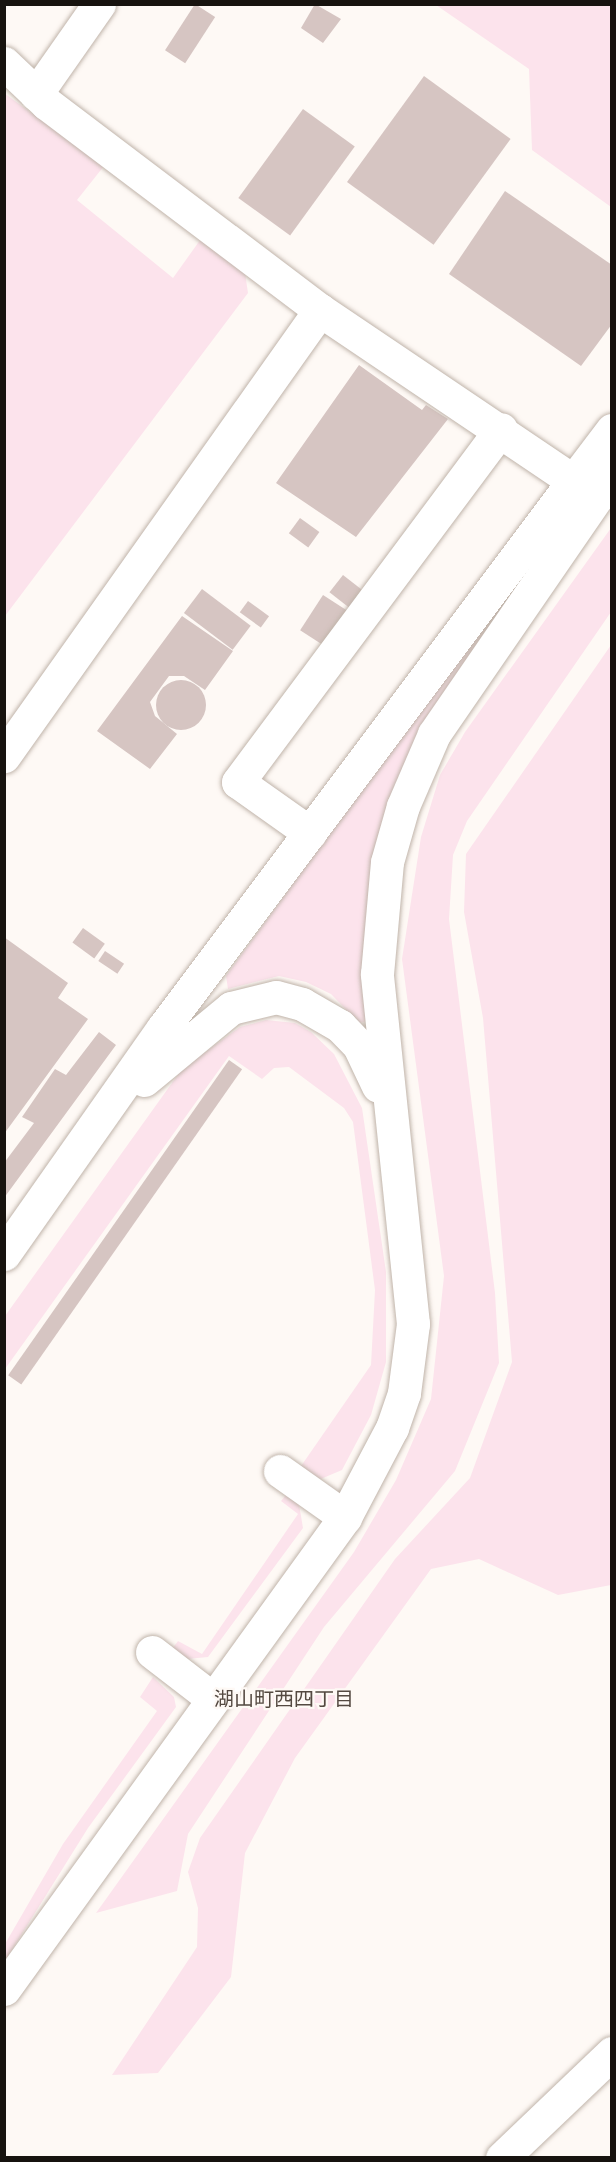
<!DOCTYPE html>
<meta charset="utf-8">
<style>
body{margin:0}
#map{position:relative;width:616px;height:2162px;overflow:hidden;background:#fef9f5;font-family:Manrope,"Noto Sans JP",sans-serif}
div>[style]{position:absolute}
.green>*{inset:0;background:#fce3ec}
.building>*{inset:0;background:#d6c5c2;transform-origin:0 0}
.round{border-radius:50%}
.roads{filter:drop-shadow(0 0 2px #c0b4aa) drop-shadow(0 0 2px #c0b4aa)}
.minor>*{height:33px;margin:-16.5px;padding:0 16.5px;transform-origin:16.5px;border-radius:16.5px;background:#fff}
.major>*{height:33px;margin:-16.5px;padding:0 16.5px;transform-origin:16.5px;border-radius:16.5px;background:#fff}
span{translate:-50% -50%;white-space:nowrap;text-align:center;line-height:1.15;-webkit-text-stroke:4.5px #fef9f5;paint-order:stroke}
.neighbourhood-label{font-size:20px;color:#544941}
.frame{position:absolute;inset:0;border:6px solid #17130f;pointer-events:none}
</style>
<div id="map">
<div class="green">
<div style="clip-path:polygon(436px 5px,611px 5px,611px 207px,532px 150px,529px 69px)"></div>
<div style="clip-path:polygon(4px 93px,104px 166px,77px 200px,173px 278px,203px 236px,244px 266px,248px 293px,5px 616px)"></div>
<div style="clip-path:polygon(611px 528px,611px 612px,467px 821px,453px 855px,449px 919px,495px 1293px,499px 1363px,455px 1471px,324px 1627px,188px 1834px,177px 1891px,96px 1913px,354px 1552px,396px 1480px,431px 1399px,444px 1276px,402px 959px,421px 837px,440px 775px,465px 732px)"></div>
<div style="clip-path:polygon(535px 552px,540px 555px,373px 858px,363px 980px,367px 1021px,359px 1023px,331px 994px,306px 982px,279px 976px,228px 989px,226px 976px)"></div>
<div style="clip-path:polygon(611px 645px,611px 1585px,558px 1595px,479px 1559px,431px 1569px,295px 1758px,245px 1853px,231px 1977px,158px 2073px,112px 2075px,197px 1947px,198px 1908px,188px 1872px,200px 1838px,395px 1559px,470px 1478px,512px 1362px,483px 1018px,464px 912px,466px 854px)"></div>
<div style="clip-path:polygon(266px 1020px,295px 1023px,311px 1032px,334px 1054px,362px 1108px,386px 1272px,386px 1362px,371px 1415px,342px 1470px,316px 1481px,299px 1469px,371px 1365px,375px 1290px,353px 1122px,344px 1108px,289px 1067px,274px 1068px,262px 1079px,229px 1056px,5px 1369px,5px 1316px,182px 1069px,240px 1027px)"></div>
<div style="clip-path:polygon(286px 1495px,299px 1504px,303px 1528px,208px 1657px,187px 1659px,172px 1649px,178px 1641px,202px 1654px,298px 1514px,281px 1501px)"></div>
<div style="clip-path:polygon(153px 1677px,174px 1697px,176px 1707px,88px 1828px,5px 1961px,5px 1944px,63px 1844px,157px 1711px,140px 1697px)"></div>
</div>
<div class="building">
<div style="left:195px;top:4px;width:24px;height:55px;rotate:33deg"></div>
<div style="clip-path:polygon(315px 4px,341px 19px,323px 43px,301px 28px)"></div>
<div style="left:424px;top:76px;width:107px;height:131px;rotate:36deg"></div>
<div style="left:303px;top:109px;width:64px;height:110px;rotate:36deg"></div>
<div style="clip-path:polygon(505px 191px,612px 265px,612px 324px,581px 366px,449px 274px)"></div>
<div style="clip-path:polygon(359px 365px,422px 410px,426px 405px,448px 419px,356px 537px,276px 483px)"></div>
<div style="left:300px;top:518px;width:24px;height:19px;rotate:36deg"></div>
<div style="left:343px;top:575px;width:28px;height:22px;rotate:38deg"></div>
<div style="left:202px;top:589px;width:61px;height:30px;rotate:37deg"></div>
<div style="left:323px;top:595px;width:42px;height:42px;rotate:33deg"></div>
<div style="left:248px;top:601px;width:26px;height:14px;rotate:36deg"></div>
<div style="clip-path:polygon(182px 616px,233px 651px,205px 690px,184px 676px,169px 676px,150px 702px,155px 716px,177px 734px,150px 769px,97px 731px)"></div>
<div class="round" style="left:156px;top:680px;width:50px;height:50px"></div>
<div style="left:83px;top:928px;width:27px;height:18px;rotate:36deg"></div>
<div style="clip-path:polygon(4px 937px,68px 983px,58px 998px,88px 1019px,4px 1134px)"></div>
<div style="left:105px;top:951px;width:23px;height:12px;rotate:34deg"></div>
<div style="clip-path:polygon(99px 1032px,116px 1045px,4px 1198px,4px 1163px,34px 1123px,22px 1117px,55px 1069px,66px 1075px)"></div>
<div style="left:229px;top:1060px;width:16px;height:385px;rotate:35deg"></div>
</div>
<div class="roads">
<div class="minor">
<div style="left:4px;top:63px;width:58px;rotate:43.6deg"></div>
<div style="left:46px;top:103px;width:343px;rotate:37.1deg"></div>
<div style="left:320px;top:310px;width:547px;rotate:125.32deg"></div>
<div style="left:36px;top:94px;width:110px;rotate:-55deg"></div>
<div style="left:310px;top:833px;width:88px;rotate:-144.7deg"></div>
<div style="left:238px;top:782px;width:440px;rotate:-53.3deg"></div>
<div style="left:144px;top:1080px;width:113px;rotate:-39.6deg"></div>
<div style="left:231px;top:1008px;width:46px;rotate:-13.7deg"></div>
<div style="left:276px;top:997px;width:27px;rotate:15deg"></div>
<div style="left:302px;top:1004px;width:44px;rotate:30.1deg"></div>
<div style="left:340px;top:1026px;width:28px;rotate:46deg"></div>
<div style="left:359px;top:1046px;width:44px;rotate:64.6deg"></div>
<div style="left:4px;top:1254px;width:276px;rotate:-54.9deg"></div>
<div style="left:163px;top:1028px;width:685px;rotate:-53.13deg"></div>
<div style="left:280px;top:1471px;width:80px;rotate:35.3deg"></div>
<div style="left:152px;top:1652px;width:77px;rotate:37.6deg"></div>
<div style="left:4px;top:1989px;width:582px;rotate:-54.15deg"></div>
<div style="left:345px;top:1517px;width:101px;rotate:-62.2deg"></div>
<div style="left:392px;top:1428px;width:37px;rotate:-71deg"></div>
<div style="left:404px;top:1393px;width:70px;rotate:-82.6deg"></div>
<div style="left:413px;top:1324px;width:352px;rotate:-95.9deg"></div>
<div style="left:377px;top:974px;width:112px;rotate:-84.9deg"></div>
<div style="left:387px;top:862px;width:58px;rotate:-74.1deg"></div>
<div style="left:403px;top:806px;width:78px;rotate:-66.7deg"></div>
<div style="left:434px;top:734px;width:288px;rotate:-55.5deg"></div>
<div style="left:597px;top:497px;width:334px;rotate:-146deg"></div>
<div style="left:502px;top:2158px;width:152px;rotate:-43.7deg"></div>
</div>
<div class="major">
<div style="left:574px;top:480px;width:63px;rotate:-52.8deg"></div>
<div style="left:597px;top:497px;width:27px;rotate:-56deg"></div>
</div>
</div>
<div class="neighbourhood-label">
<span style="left:284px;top:1698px">湖山町西四丁目</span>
</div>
<div class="frame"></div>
</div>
